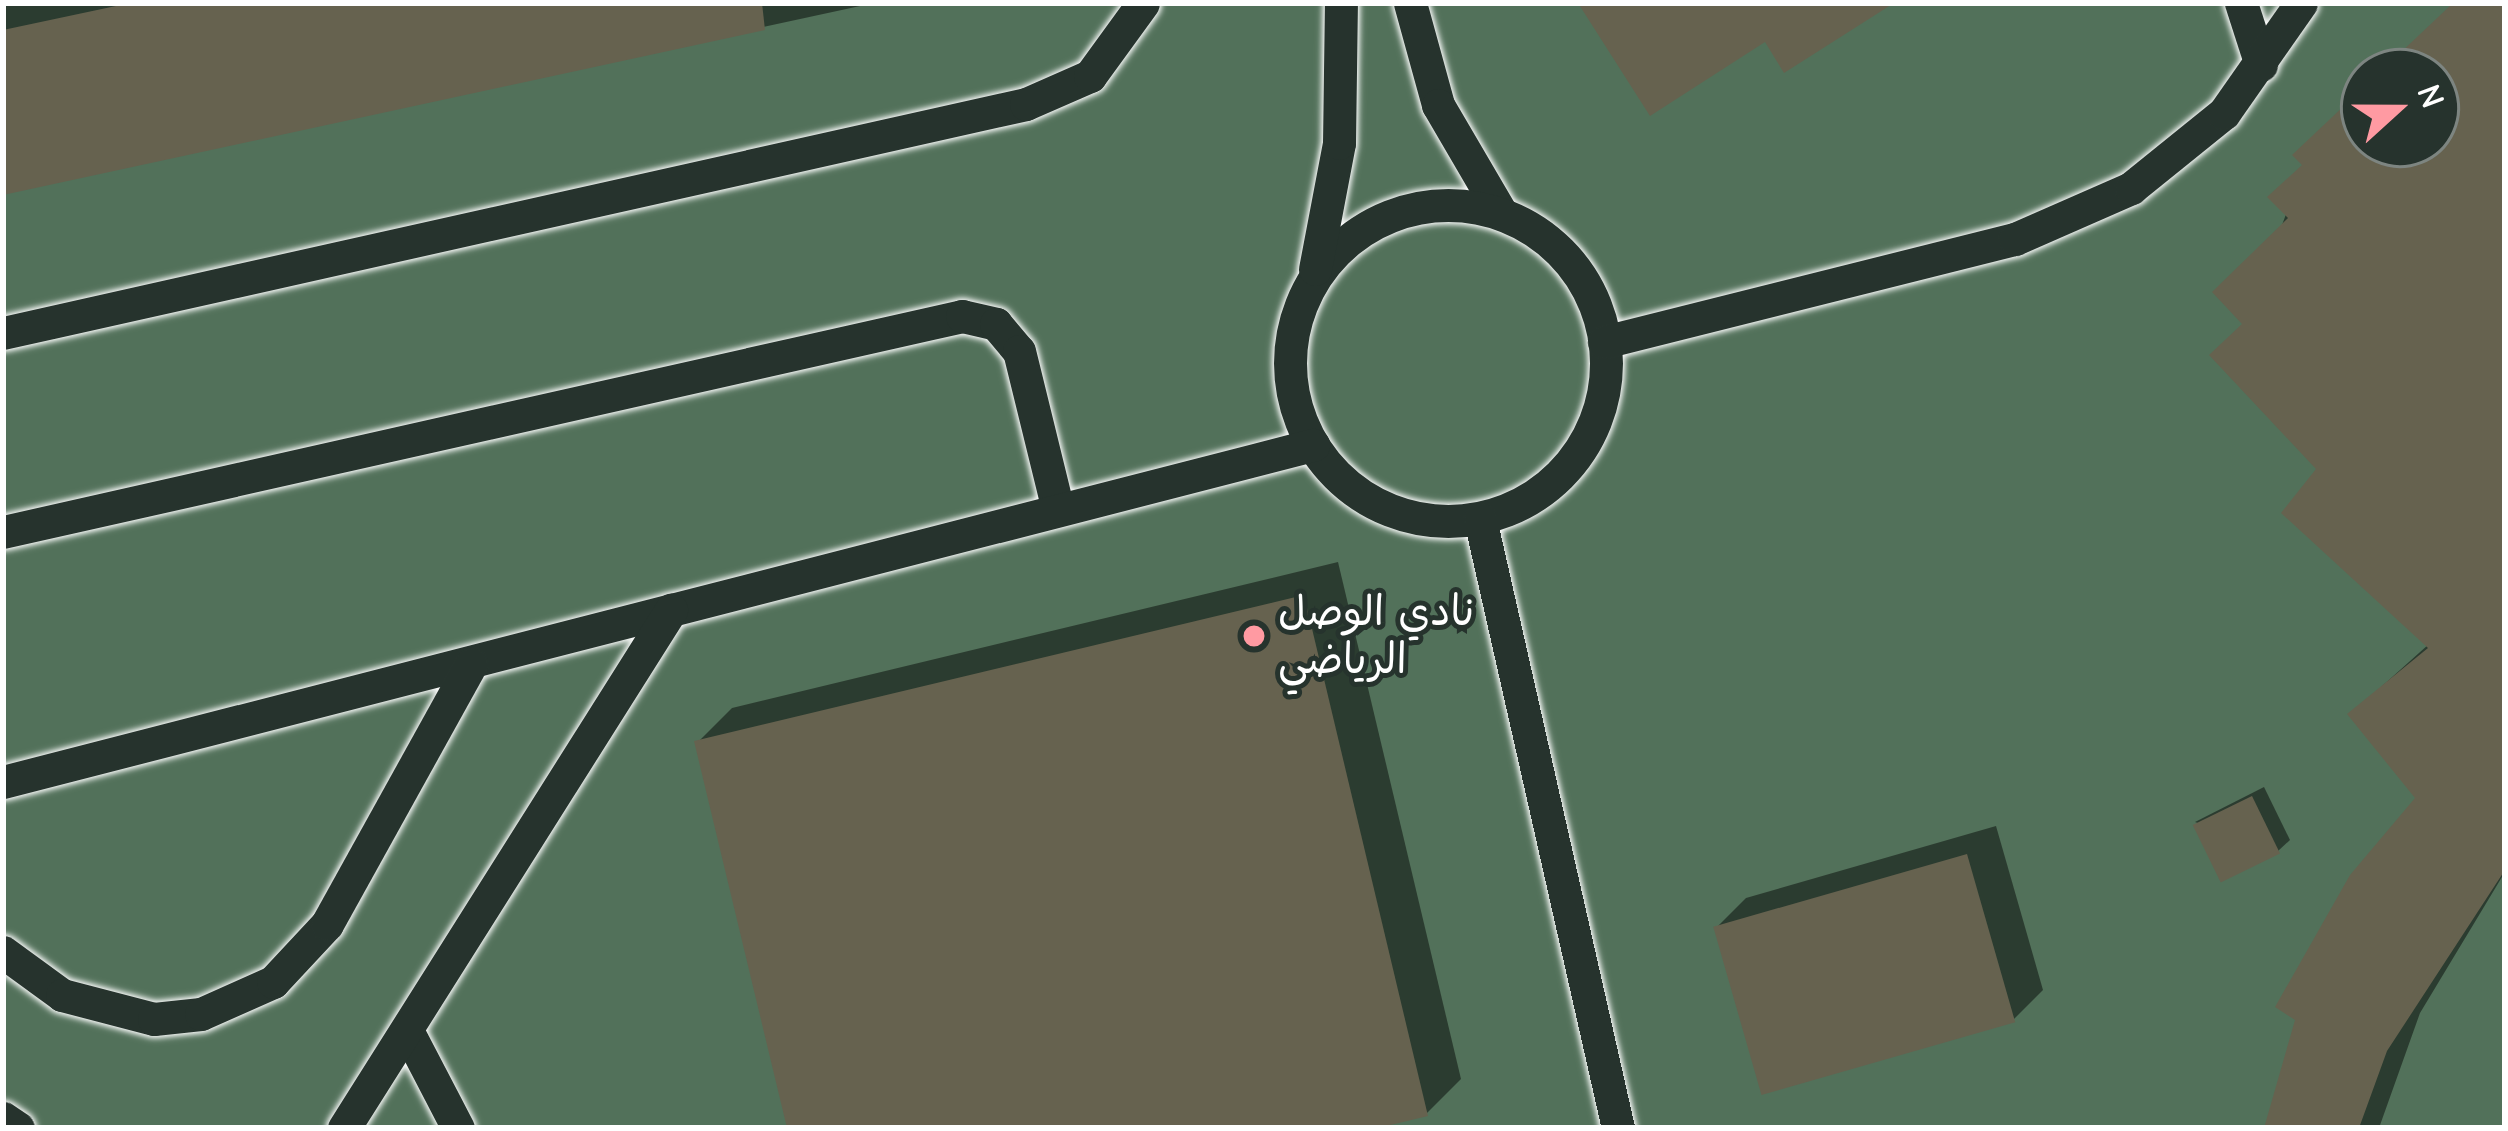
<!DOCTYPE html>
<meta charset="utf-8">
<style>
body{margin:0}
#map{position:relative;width:2508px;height:1131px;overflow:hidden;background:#26332d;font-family:"Comic Neue","Playpen Sans Arabic",sans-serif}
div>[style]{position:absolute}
.green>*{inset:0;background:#52715a}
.shadow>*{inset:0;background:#0007}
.building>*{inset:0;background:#66624f;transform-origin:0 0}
.roads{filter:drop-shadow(0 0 3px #fff) drop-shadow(0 0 3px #fff)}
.service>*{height:33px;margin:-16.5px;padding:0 16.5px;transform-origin:16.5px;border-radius:16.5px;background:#26332d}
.service>.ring{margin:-16.5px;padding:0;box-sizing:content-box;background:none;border:33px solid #26332d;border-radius:50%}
.dots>*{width:33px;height:33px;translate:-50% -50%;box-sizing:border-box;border:6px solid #26332d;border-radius:50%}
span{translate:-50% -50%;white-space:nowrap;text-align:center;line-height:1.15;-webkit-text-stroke:10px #26332d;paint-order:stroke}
.poi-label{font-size:42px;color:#fff}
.left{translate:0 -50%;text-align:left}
.frame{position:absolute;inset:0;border:6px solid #fff;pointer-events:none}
.north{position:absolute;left:2340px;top:48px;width:120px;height:120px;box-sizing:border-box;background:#26332d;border:3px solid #7d8581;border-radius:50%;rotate:69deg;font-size:33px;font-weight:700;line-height:48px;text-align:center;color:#fff}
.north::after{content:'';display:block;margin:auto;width:42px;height:54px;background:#ff9aa2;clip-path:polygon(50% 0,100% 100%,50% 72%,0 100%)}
</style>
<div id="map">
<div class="green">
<div style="clip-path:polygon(evenodd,3px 3px,2505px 3px,2505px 1128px,3px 1128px,3px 3px,2364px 72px,2436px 72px,2436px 144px,2364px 144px,2364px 72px)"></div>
</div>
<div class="shadow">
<div style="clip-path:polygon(874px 3px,3px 192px,3px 5px)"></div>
<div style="clip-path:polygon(2455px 3px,2505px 3px,2505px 872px,2420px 1013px,2379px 1128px,2267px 1128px,2419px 798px,2351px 714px,2429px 644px,2245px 323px,2305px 164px,2364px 89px,2364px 144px,2436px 144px,2436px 72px,2382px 72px)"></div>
<div style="clip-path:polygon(1338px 562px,1461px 1079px,1427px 1113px,1365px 1128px,790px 1128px,698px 742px,732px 708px)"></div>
<div style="clip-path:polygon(2264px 787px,2290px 840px,2278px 851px,2195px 822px)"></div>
<div style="clip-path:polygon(1996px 826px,2043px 990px,2013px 1020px,1716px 928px,1746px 898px)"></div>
</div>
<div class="building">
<div style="clip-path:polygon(130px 3px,762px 3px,765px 30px,3px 195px,3px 30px)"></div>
<div style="clip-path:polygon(1578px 3px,1894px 3px,1784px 73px,1765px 42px,1650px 116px)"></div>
<div style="clip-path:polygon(2453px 3px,2505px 3px,2505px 870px,2387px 1051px,2359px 1128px,2264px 1128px,2295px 1020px,2275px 1007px,2350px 875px,2415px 798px,2347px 714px,2428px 648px,2281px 513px,2316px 469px,2209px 355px,2242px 324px,2212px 292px,2288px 218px,2267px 197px,2302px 165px,2292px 155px,2364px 87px,2364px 144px,2436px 144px,2436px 72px,2380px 72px)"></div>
<div style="clip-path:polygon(1304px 595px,1428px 1116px,1378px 1128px,787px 1128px,694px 741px)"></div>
<div style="left:2252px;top:796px;width:64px;height:66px;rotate:64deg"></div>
<div style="left:1967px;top:854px;width:175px;height:264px;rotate:74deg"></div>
</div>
<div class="roads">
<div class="service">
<div style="left:1410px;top:3px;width:106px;rotate:74.6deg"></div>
<div style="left:1438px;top:105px;width:125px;rotate:59.7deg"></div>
<div style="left:2241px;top:3px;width:65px;rotate:72.1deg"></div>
<div class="ring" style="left:1290px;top:205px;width:283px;height:283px"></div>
<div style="left:1315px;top:269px;width:128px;rotate:-79.2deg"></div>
<div style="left:1339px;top:143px;width:140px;rotate:-89.2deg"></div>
<div style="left:3px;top:333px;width:1048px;rotate:-12.62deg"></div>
<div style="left:1026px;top:104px;width:70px;rotate:-23.6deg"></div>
<div style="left:1090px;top:76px;width:90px;rotate:-54deg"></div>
<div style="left:1604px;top:342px;width:424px;rotate:-14.1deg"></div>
<div style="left:2015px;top:239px;width:127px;rotate:-23.7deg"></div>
<div style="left:2131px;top:188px;width:119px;rotate:-38.9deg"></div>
<div style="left:2224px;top:113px;width:134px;rotate:-55deg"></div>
<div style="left:1480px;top:519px;width:624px;rotate:77.23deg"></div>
<div style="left:3px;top:532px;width:983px;rotate:-12.69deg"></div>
<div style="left:962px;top:316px;width:35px;rotate:13deg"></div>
<div style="left:996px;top:324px;width:35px;rotate:50deg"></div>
<div style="left:1019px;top:351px;width:160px;rotate:76.2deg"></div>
<div style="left:3px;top:782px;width:1353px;rotate:-14.43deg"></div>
<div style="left:3px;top:952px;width:73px;rotate:36.1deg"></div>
<div style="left:62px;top:995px;width:95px;rotate:14.6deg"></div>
<div style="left:154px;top:1019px;width:47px;rotate:-6.1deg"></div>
<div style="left:201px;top:1014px;width:79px;rotate:-24deg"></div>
<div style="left:273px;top:982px;width:79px;rotate:-47deg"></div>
<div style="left:327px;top:924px;width:297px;rotate:-61deg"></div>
<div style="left:409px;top:1034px;width:106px;rotate:62.5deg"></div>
<div style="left:3px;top:1118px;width:18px;rotate:34deg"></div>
<div style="left:344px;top:1128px;width:613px;rotate:-57.74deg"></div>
</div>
</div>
<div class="dots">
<div style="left:1254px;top:636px;background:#ff9aa2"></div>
</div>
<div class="poi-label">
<span class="left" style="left:1278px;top:636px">نادي الوصل<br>الرياضي</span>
</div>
<div class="frame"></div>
<div class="north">N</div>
</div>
